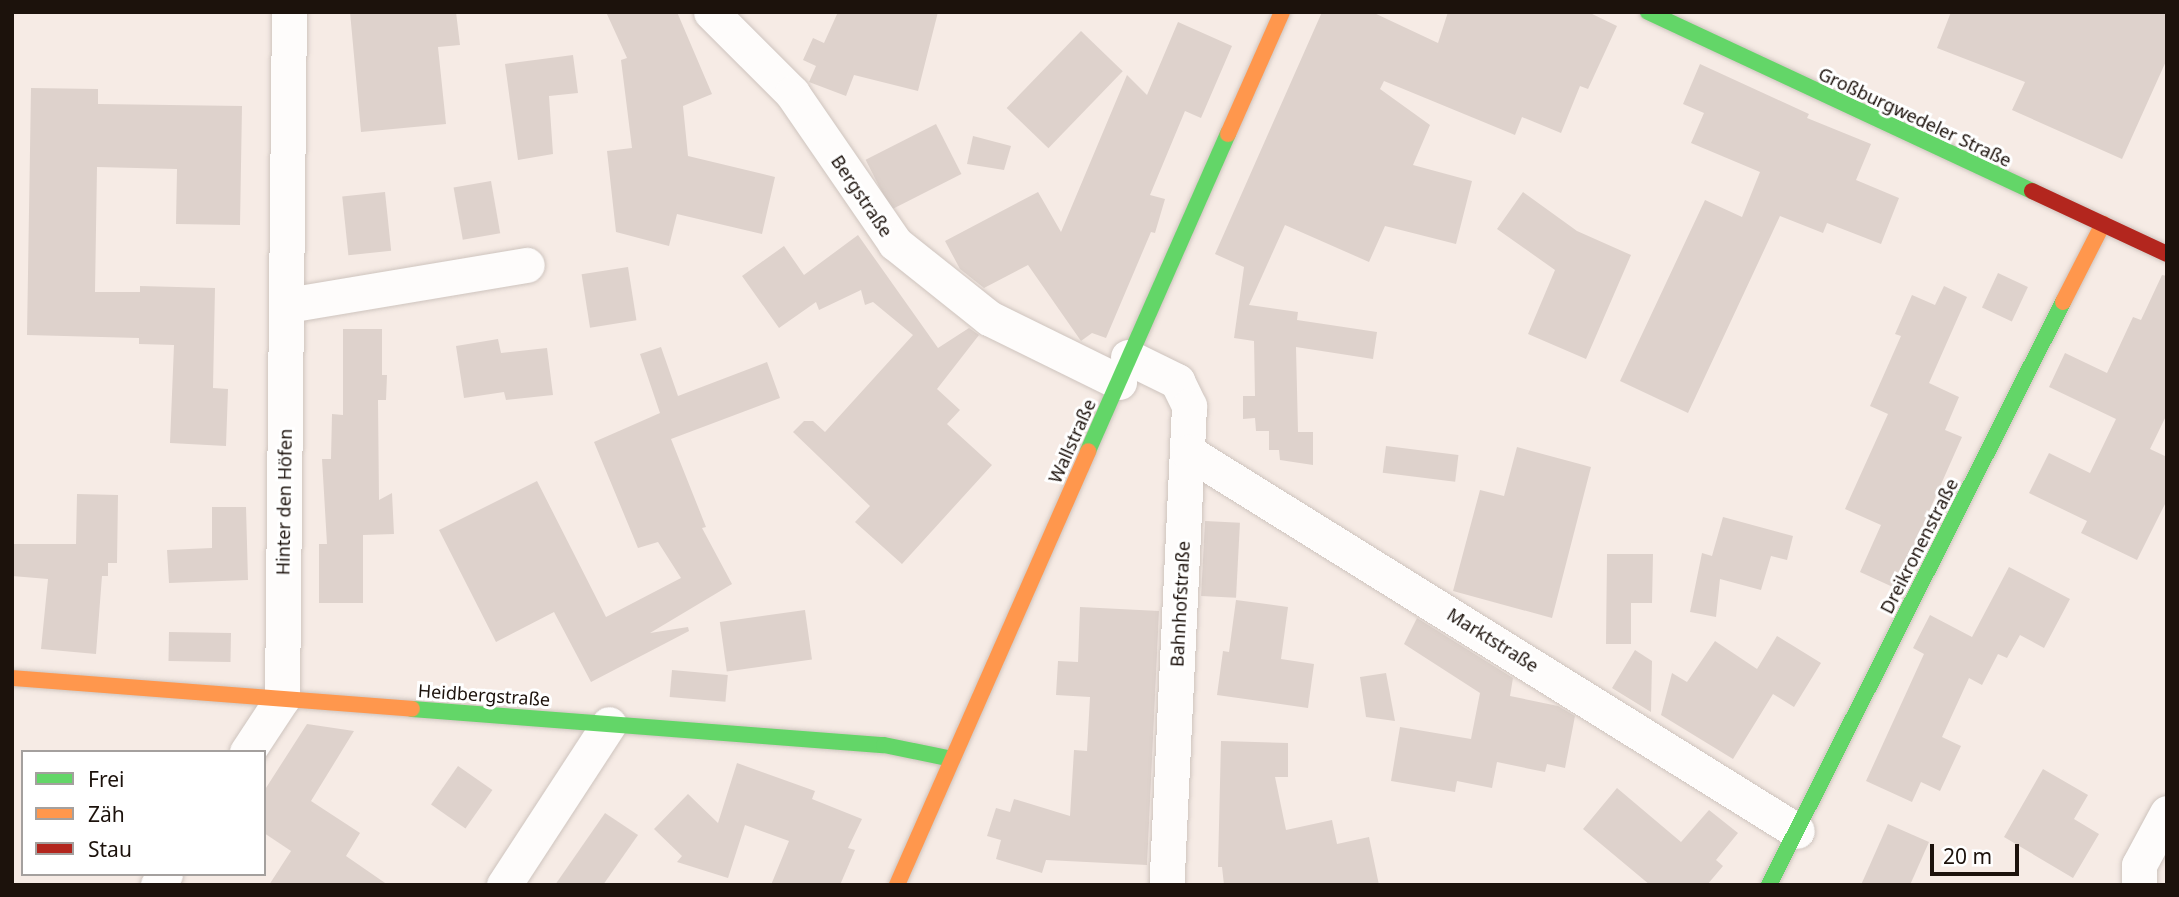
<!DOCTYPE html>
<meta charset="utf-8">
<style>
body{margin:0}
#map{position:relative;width:2179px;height:897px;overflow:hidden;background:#f6ebe5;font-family:"Noto Sans",sans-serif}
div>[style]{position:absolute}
.building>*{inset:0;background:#ded2cc;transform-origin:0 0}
.roads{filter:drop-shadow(0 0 2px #cec4be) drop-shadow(0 0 2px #cec4be)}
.street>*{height:35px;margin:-17.5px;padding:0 17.5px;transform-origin:17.5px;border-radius:17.5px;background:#fefcfb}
.fast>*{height:16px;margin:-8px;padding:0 8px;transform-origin:8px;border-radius:8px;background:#63d668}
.slow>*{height:16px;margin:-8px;padding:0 8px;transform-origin:8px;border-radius:8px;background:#ff974d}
.jam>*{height:16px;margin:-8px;padding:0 8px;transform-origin:8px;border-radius:8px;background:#b3261e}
span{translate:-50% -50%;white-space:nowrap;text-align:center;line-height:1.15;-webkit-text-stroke:6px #fff;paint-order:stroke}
.street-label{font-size:18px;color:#1c120c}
.frame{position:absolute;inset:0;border:14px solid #1c120c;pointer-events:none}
.legend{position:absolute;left:21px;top:750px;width:245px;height:126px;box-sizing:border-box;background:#fff;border:2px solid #a4a09e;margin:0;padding:9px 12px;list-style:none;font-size:21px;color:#1c120c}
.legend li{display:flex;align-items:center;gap:14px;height:35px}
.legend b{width:35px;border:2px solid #a4a09e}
.scale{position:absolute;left:1930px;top:844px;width:89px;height:32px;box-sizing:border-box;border:4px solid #1c120c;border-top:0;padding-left:9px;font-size:21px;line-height:24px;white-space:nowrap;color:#1c120c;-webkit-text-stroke:5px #fff;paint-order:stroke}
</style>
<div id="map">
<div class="building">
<div style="clip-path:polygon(350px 12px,456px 12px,460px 45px,438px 47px,446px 124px,361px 132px)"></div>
<div style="clip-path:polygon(606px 12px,677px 12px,712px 94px,683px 106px,688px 156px,775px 177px,762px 234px,677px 214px,669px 246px,616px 232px,607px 151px,632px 148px,621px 60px,627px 58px)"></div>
<div style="clip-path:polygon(838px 12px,938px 12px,918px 91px,854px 75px,846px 96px,809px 82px,816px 66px,803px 60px,813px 38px,824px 43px)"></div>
<div style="clip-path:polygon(1322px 12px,1372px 12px,1438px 43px,1448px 12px,1588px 12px,1617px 26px,1588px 89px,1580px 86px,1561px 133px,1522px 117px,1515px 135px,1384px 81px,1380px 89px,1430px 125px,1413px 165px,1472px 181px,1456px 244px,1385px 226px,1369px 262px,1285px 225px,1249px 305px,1298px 312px,1297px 320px,1377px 332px,1373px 359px,1296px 347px,1298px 432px,1313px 432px,1313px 465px,1280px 460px,1279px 450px,1269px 450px,1269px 431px,1256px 431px,1255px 418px,1243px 419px,1243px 396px,1255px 396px,1254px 341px,1234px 338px,1244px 267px,1215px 254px)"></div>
<div style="clip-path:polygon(1951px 12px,2167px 12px,2167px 59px,2122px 159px,2012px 110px,2025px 82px,1937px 48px)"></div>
<div style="clip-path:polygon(1178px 22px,1232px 46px,1201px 118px,1185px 111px,1150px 195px,1165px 199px,1155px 233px,1151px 232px,1106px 338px,1092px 333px,1081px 341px,1028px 265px,984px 288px,960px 269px,945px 241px,1038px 192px,1061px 232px,1127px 75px,1147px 95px)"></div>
<div style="left:1081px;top:31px;width:58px;height:107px;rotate:44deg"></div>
<div style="clip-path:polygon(573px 55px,578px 93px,549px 96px,553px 154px,518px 160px,505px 64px)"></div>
<div style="clip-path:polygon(1700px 64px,1809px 114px,1807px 118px,1871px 144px,1856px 180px,1899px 198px,1881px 244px,1827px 223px,1823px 233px,1780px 216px,1688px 413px,1620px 381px,1705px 200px,1742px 217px,1760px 172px,1691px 143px,1704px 113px,1683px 104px)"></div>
<div style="clip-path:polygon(31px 88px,98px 89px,98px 104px,242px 106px,240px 225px,176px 224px,177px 169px,97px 167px,95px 292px,140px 292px,140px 286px,215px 288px,213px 388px,228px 389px,226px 446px,170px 443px,174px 345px,139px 344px,139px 338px,27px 335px)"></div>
<div style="left:936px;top:124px;width:56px;height:79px;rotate:63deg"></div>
<div style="clip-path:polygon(973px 136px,1011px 146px,1004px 170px,967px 164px)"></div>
<div style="left:491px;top:181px;width:53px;height:38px;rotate:80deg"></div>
<div style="left:385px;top:192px;width:59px;height:43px;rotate:84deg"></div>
<div style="clip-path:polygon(1523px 192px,1577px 231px,1631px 255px,1586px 359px,1528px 334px,1555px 270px,1497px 229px)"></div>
<div style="clip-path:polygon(858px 235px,938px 348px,969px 328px,979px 335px,937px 389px,960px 410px,947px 424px,992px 465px,902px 564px,855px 522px,870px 506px,793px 432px,804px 421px,813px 421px,825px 432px,913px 335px,873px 302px,865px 305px,861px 290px,819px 310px,816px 302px,779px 328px,742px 276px,784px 246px,804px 275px)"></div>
<div style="left:628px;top:267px;width:54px;height:47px;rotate:81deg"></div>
<div style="left:1998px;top:273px;width:33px;height:38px;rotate:25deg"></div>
<div style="clip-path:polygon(2162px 275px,2167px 276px,2167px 414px,2150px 449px,2167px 457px,2167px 500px,2137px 560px,2081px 533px,2087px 521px,2029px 493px,2049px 453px,2090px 473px,2116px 419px,2049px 387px,2065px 353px,2107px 373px,2133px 317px,2141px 320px)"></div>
<div style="clip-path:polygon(1944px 286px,1967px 297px,1929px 383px,1959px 397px,1945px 430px,1962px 437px,1895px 588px,1860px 572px,1881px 525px,1845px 509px,1888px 414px,1870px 406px,1901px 336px,1895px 334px,1912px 295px,1935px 305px)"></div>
<div style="clip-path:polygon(343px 329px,382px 329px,382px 375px,387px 375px,386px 400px,378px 400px,379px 500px,392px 493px,394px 534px,363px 535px,363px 603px,319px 603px,319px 544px,327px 544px,322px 459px,331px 459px,332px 414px,343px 415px)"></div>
<div style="clip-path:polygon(498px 339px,501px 353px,547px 348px,553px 395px,506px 400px,504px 392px,464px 398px,456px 346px)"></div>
<div style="clip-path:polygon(661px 347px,678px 396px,767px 362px,780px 398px,671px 439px,706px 527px,702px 528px,732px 584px,650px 633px,688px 627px,689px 631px,591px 682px,554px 612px,496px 642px,439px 530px,537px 481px,606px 617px,681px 578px,658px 542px,638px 548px,594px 442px,660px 413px,640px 354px)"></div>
<div style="left:1386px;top:446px;width:73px;height:27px;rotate:7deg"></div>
<div style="clip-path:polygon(1517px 447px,1591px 467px,1552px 618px,1453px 591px,1480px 490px,1504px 496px)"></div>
<div style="clip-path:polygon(77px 494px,118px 495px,117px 563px,108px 563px,108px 576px,102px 576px,96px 654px,41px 649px,48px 579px,12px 576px,12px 544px,76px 544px)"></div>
<div style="clip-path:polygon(212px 507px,246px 507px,248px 580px,169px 583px,167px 550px,212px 548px)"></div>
<div style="clip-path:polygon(1723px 517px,1793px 536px,1787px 560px,1771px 556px,1761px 590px,1720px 579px,1716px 617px,1690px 612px,1702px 553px,1712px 556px)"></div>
<div style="left:1205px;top:521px;width:35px;height:75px;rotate:3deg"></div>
<div style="clip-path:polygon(1607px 554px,1653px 554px,1652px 603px,1631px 603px,1631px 644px,1606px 644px)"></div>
<div style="clip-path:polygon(2009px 567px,2070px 599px,2044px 648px,2020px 635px,2007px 658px,1998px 654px,1982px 685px,1969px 678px,1942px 737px,1961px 746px,1940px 791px,1921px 782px,1912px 802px,1866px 781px,1924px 654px,1913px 648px,1930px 615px,1972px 637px)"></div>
<div style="clip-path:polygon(1236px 600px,1288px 607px,1281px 659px,1314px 664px,1308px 708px,1217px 695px,1223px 651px,1229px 652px)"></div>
<div style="clip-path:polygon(1080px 607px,1159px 611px,1147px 865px,1046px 860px,1042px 873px,996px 859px,1001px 840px,987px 836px,996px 808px,1010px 812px,1014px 799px,1070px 816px,1074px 750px,1087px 751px,1090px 697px,1056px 695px,1058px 661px,1078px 662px)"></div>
<div style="left:805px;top:610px;width:50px;height:86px;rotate:82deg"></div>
<div style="clip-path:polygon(1417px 618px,1513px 678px,1510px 696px,1558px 706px,1575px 716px,1565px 768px,1547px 764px,1545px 772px,1497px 762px,1492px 788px,1457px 781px,1455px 792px,1391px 781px,1400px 727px,1471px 739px,1480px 693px,1404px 644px)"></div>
<div style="left:169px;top:632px;width:62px;height:29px;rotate:1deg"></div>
<div style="clip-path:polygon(1777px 636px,1821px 663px,1794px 707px,1773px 694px,1733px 759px,1661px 715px,1672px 673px,1687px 682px,1715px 641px,1757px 669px)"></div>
<div style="clip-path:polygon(1635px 650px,1652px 661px,1651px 712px,1612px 688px)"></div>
<div style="left:672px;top:670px;width:56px;height:27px;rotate:5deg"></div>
<div style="clip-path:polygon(1386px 673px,1395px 721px,1366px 717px,1360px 677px)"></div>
<div style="clip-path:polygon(307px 724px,354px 731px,311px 801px,360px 833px,346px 856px,388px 885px,269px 885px,291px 851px,264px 833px,264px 791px)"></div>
<div style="clip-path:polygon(1221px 741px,1288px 743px,1288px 777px,1275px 777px,1286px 830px,1332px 820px,1337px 844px,1369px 837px,1379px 885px,1224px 885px,1222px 867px,1218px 867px)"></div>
<div style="clip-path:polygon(737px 763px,815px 791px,812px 799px,862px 819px,848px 848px,855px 850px,840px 885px,771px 885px,789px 841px,745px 825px,728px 878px,677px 862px,682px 856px,654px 829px,688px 794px,718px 823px)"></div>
<div style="left:458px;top:766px;width:42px;height:47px;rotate:35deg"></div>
<div style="clip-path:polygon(2043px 769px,2088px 795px,2074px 819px,2099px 834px,2073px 878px,2004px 837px)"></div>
<div style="clip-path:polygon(1617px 788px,1681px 842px,1709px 810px,1738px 833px,1716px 860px,1723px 866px,1707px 885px,1650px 885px,1583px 829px)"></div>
<div style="clip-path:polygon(605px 813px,638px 835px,603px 885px,555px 885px)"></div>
<div style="clip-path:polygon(1888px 824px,1929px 842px,1910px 885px,1861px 885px)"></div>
</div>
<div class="roads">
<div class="street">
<div style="left:711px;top:12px;width:115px;rotate:45deg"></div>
<div style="left:792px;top:93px;width:182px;rotate:55.5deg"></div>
<div style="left:895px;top:243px;width:120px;rotate:38.6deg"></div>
<div style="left:989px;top:318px;width:145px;rotate:26.2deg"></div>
<div style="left:287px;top:305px;width:243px;rotate:-9.5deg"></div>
<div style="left:1128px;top:357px;width:55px;rotate:26.1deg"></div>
<div style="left:1177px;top:381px;width:28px;rotate:64deg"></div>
<div style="left:1189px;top:406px;width:480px;rotate:92.7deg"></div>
<div style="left:1188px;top:452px;width:717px;rotate:31.9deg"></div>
<div style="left:247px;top:752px;width:64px;rotate:-56.6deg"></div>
<div style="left:282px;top:699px;width:687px;rotate:-89.42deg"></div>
<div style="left:158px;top:885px;width:13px;rotate:-58deg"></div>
<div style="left:504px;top:885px;width:192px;rotate:-56.9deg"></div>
<div style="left:2139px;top:885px;width:20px;rotate:-90deg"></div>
<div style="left:2139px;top:865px;width:59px;rotate:-61.7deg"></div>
</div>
<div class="fast">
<div style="left:1648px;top:12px;width:424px;rotate:25deg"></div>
<div style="left:1088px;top:451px;width:347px;rotate:-66.2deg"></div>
<div style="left:412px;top:709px;width:473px;rotate:4.4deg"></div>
<div style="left:884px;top:745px;width:69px;rotate:11.6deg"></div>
<div style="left:1769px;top:885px;width:653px;rotate:-63.24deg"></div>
</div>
<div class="slow">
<div style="left:1228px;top:134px;width:133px;rotate:-66.1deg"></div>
<div style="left:2063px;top:302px;width:88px;rotate:-62.9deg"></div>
<div style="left:12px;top:678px;width:401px;rotate:4.4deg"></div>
<div style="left:897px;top:885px;width:474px;rotate:-66.2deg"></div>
</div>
<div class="jam">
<div style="left:2032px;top:191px;width:149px;rotate:25deg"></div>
</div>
</div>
<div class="street-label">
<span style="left:1915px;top:117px;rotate:25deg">Großburgwedeler Straße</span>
<span style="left:862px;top:196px;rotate:56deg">Bergstraße</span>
<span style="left:1072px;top:441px;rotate:-66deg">Wallstraße</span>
<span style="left:284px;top:502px;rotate:-89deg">Hinter den Höfen</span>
<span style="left:1919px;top:546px;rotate:-63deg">Dreikronenstraße</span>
<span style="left:1180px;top:604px;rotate:-87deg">Bahnhofstraße</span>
<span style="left:1493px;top:640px;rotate:32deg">Marktstraße</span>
<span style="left:484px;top:695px;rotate:4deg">Heidbergstraße</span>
</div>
<div class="frame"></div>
<ul class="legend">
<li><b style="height:9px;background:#63d668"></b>Frei</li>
<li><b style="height:9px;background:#ff974d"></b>Zäh</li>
<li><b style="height:9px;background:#b3261e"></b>Stau</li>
</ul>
<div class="scale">20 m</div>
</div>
